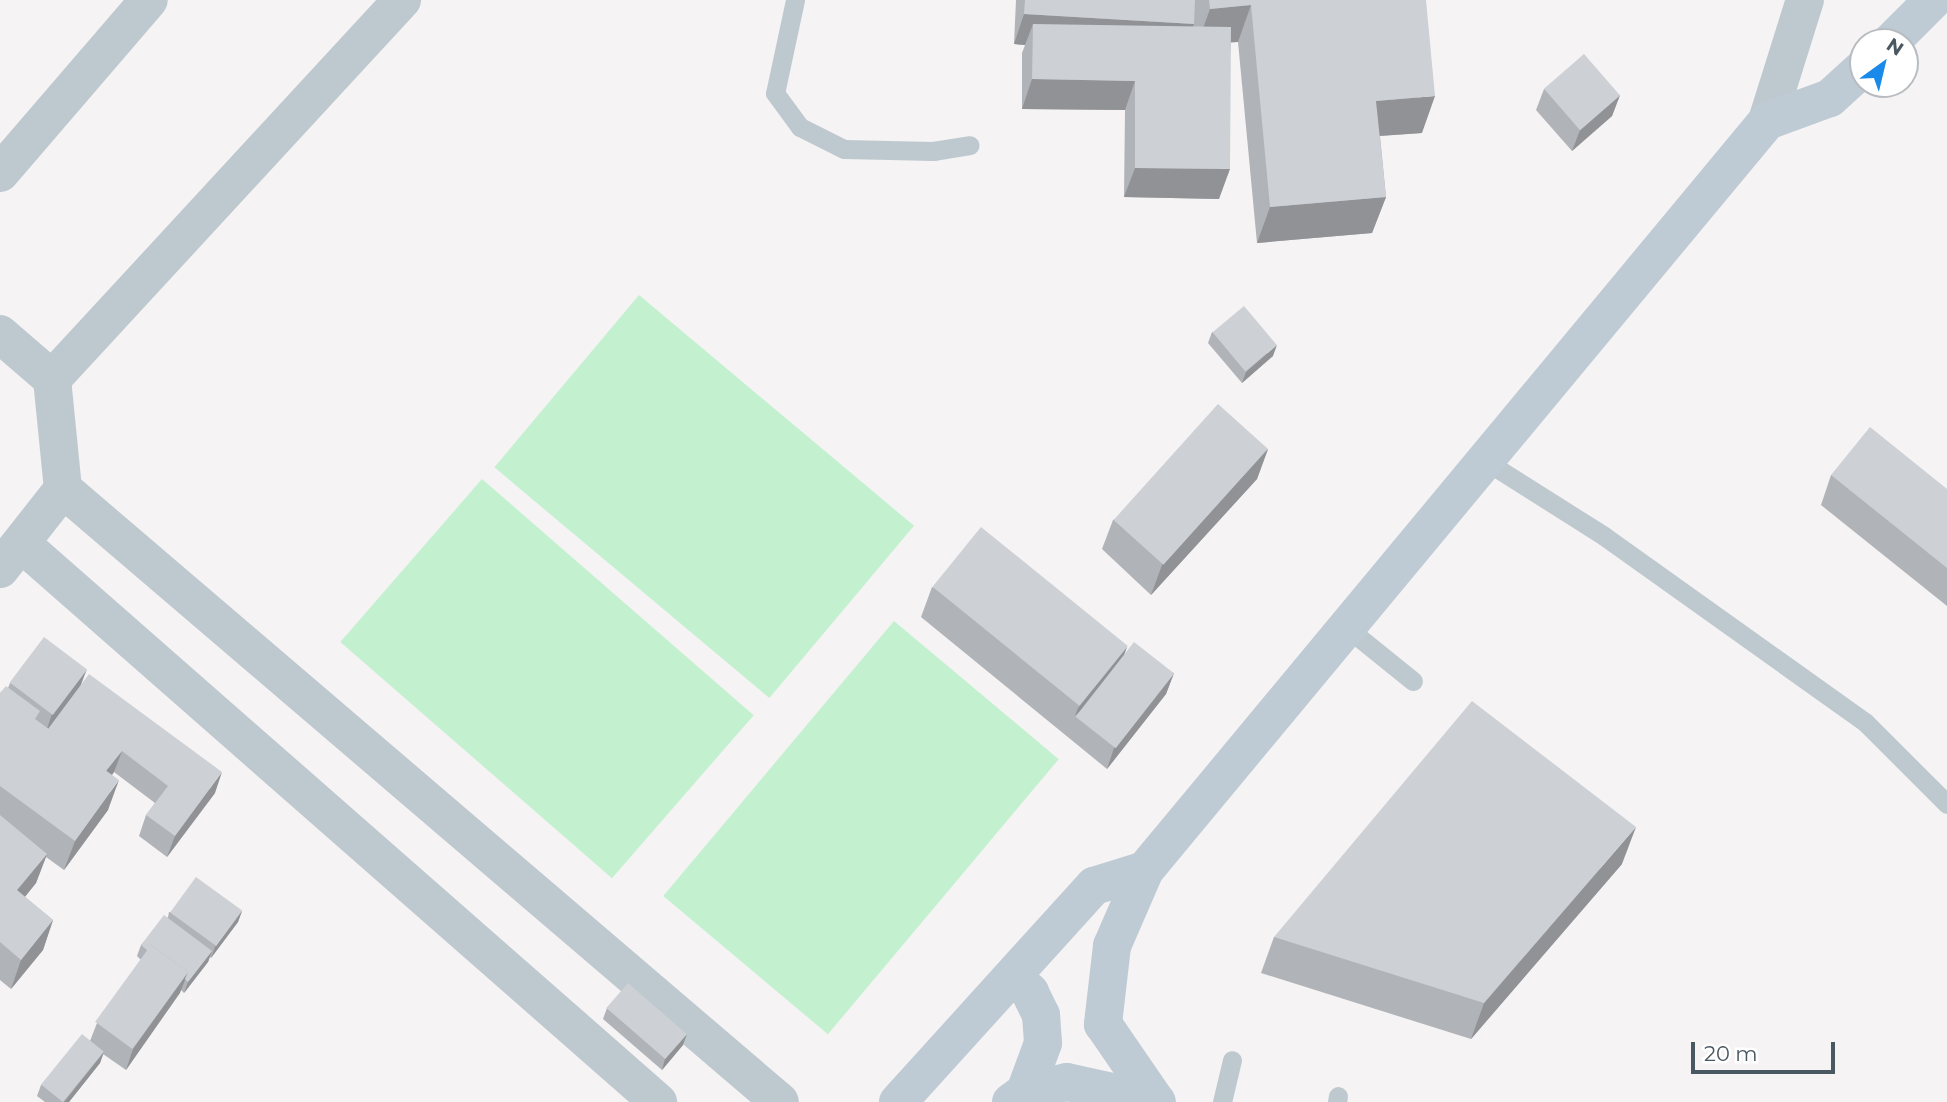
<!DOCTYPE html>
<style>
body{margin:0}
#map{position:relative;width:1947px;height:1102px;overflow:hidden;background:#f5f3f3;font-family:Montserrat,sans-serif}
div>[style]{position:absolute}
.green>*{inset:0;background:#c3f1d0;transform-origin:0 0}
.service>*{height:19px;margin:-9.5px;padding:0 9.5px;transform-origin:9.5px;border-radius:9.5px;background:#bec9cf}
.minor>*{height:38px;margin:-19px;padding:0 19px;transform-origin:19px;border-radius:19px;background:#bec9cf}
.tertiary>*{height:38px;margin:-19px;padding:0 19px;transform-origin:19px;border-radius:19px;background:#bec9cf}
.secondary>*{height:38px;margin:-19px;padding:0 19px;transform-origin:19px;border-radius:19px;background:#bfcbd4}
.wall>*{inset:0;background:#b0b3b7}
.shaded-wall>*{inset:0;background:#909295}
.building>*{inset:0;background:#cdd0d5;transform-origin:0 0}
span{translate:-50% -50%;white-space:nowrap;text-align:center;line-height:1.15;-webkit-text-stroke:5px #fff;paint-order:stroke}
.north{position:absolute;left:1849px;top:28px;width:70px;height:70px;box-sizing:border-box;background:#fff;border:2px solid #b7bcc0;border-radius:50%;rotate:34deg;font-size:19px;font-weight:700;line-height:28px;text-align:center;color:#4a5861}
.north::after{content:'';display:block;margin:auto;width:24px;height:32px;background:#198ae9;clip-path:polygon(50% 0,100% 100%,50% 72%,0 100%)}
.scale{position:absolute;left:1691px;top:1042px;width:144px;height:32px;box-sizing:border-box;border:4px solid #4a5861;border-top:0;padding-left:9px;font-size:21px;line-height:24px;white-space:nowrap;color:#4a5861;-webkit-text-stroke:5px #fff;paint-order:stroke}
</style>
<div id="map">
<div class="green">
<div style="left:639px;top:295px;width:359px;height:225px;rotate:40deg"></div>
<div style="left:482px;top:479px;width:360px;height:216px;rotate:41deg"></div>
<div style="left:894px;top:621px;width:215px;height:359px;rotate:40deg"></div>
</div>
<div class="service">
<div style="left:795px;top:0;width:95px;rotate:102.1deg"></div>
<div style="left:775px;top:93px;width:42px;rotate:53.7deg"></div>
<div style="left:800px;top:127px;width:49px;rotate:26.6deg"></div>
<div style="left:844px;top:149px;width:89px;rotate:1.3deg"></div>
<div style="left:933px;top:151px;width:37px;rotate:-9deg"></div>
<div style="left:1484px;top:460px;width:142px;rotate:32.3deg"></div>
<div style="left:1604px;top:536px;width:320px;rotate:35.5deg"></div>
<div style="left:1865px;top:722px;width:116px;rotate:45deg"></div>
<div style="left:1346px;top:627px;width:86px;rotate:38.9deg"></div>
<div style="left:1222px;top:1102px;width:43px;rotate:-76.6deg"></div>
<div style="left:1337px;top:1102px;width:6px;rotate:-81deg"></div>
</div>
<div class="minor">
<div style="left:0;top:173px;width:228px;rotate:-49.3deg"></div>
<div style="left:0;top:334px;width:69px;rotate:40.9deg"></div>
<div style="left:52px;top:379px;width:111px;rotate:84.3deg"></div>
<div style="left:63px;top:489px;width:102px;rotate:128.2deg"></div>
<div style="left:52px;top:379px;width:516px;rotate:-47.28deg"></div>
<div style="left:63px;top:489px;width:943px;rotate:40.53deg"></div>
<div style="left:23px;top:545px;width:845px;rotate:41.26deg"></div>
</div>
<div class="tertiary">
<div style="left:1767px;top:121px;width:127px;rotate:-72.6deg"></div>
</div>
<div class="secondary">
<div style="left:1891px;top:42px;width:59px;rotate:-45deg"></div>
<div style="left:1145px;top:870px;width:83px;rotate:113.5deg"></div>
<div style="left:1112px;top:946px;width:79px;rotate:96.6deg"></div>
<div style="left:1103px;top:1024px;width:93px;rotate:55.5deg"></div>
<div style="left:1025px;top:1092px;width:43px;rotate:-13.4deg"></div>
<div style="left:1067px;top:1082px;width:92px;rotate:12.5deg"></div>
<div style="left:898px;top:1102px;width:292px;rotate:-47.8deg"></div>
<div style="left:1094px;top:886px;width:53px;rotate:-17.4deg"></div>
<div style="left:1145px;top:870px;width:974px;rotate:-50.29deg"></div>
<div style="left:1767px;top:121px;width:67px;rotate:-20.1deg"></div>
<div style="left:1830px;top:98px;width:45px;rotate:-42.3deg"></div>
<div style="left:1011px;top:1102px;width:17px;rotate:-36deg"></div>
<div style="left:1025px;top:1092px;width:52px;rotate:-69.8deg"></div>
<div style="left:1043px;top:1043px;width:28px;rotate:-94deg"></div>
<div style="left:1041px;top:1015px;width:25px;rotate:-116deg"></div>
<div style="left:1030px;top:992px;width:23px;rotate:-139deg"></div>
</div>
<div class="wall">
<div style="clip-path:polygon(1016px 0,1405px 0,1422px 133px,1380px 136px,1386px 197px,1372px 233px,1257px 243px,1238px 42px,1231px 42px,1219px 199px,1124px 197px,1125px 110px,1022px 109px,1022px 53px,1025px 45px,1014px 44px)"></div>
<div style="clip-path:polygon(1544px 89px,1620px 95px,1612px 116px,1572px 151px,1536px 110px)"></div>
<div style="clip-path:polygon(1212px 332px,1273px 356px,1242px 383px,1208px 343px)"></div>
<div style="clip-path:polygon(1268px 449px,1257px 479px,1151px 595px,1102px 549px,1113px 520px)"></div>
<div style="clip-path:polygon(1831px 475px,1947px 489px,1947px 606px,1821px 505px)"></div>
<div style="clip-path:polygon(932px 587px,1127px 647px,1124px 654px,1174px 673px,1166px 694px,1107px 769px,921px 617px)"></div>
<div style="clip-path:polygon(10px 683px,81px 685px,215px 793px,167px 857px,139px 836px,146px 815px,155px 803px,114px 772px,112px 775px,108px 810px,64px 870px,46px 857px,36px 883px,25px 897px,53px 920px,43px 950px,11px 989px,0 980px,0 693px,8px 688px)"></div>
<div style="clip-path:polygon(1622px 864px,1471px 1039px,1261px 973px,1274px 937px)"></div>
<div style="clip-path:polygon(242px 911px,238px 922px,211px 958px,210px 957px,208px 962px,184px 993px,181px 990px,126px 1070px,103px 1054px,100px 1063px,69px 1102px,45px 1102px,37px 1096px,41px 1085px,90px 1041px,97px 1023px,141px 960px,137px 956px,141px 945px,168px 917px,169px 912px)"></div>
<div style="clip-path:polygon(607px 1008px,683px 1045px,662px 1070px,603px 1019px)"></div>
</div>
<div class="shaded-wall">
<div style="clip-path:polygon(1251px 5px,1238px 42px,1197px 45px,1210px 9px)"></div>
<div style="clip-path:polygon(1024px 14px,1194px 24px,1183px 53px,1033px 24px,1025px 45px,1014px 44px)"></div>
<div style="clip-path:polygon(1032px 79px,1135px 81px,1125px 110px,1022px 109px)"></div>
<div style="clip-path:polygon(1620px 95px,1612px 116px,1572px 151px,1580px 130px)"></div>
<div style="clip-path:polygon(1435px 96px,1422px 133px,1363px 137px,1376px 101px)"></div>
<div style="clip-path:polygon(1135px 168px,1230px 169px,1219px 199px,1124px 197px)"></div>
<div style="clip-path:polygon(1386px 197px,1372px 233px,1257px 243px,1270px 207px)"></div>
<div style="clip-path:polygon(1277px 345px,1273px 356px,1242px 383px,1246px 372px)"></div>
<div style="clip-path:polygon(1268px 449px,1257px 479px,1151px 595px,1162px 565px)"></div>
<div style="clip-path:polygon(1127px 647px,1116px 677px,1075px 716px,1078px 708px)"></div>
<div style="clip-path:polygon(87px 669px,79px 690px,45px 735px,52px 714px)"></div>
<div style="clip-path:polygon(1174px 673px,1166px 694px,1107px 769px,1114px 748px)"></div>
<div style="clip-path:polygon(122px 751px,114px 772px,98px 793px,105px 772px)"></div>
<div style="clip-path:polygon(222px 772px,215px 793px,167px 857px,175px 836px)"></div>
<div style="clip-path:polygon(119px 780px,108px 810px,64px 870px,75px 841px)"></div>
<div style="clip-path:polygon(1636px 827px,1622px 864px,1471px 1039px,1484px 1003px)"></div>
<div style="clip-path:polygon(47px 854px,36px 883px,6px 920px,17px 890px)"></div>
<div style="clip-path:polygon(242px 911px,238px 922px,211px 958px,215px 947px)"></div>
<div style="clip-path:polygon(53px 920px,43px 950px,11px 989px,21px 960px)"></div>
<div style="clip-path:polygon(212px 951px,208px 962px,184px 993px,188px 982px)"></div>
<div style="clip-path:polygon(188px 972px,180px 993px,126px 1070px,133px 1049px)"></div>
<div style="clip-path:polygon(687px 1034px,683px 1045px,662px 1070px,665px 1059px)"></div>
<div style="clip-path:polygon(104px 1052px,100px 1063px,69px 1102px,64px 1102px)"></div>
</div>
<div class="building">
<div style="clip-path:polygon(1025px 0,1195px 0,1194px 24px,1024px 14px)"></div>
<div style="clip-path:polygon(1209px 0,1426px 0,1435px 96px,1376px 101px,1386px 197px,1270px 207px,1251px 5px,1210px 9px)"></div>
<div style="clip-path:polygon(1033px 24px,1231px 27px,1230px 169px,1135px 168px,1135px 81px,1032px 79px)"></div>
<div style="left:1584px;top:54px;width:55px;height:53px;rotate:49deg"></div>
<div style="left:1244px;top:306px;width:51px;height:41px;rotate:50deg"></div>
<div style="left:1218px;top:404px;width:67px;height:156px;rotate:42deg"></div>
<div style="clip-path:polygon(1870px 427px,1947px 489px,1947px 568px,1831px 475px)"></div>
<div style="left:981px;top:527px;width:189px;height:77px;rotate:39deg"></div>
<div style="left:44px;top:637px;width:54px;height:57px;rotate:37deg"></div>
<div style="left:1134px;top:642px;width:51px;height:95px;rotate:38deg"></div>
<div style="clip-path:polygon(89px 674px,222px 772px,175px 836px,146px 815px,168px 786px,122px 751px,106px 771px,48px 729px)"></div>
<div style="clip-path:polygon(6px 686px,40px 711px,35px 719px,119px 780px,75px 841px,0 786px,0 693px)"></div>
<div style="clip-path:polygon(1472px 701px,1636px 827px,1484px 1003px,1274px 937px)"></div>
<div style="clip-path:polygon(0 815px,47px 854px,17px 890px,53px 920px,21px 960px,0 942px)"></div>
<div style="left:196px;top:877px;width:57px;height:44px;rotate:36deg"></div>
<div style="clip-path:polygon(164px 915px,212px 951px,188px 982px,185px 979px,188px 972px,151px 945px,148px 951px,141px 945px)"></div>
<div style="left:151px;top:945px;width:46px;height:95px;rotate:36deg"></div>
<div style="left:628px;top:983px;width:78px;height:33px;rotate:41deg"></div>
<div style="left:82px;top:1034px;width:28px;height:65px;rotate:39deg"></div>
</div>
<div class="north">N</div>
<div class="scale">20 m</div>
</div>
